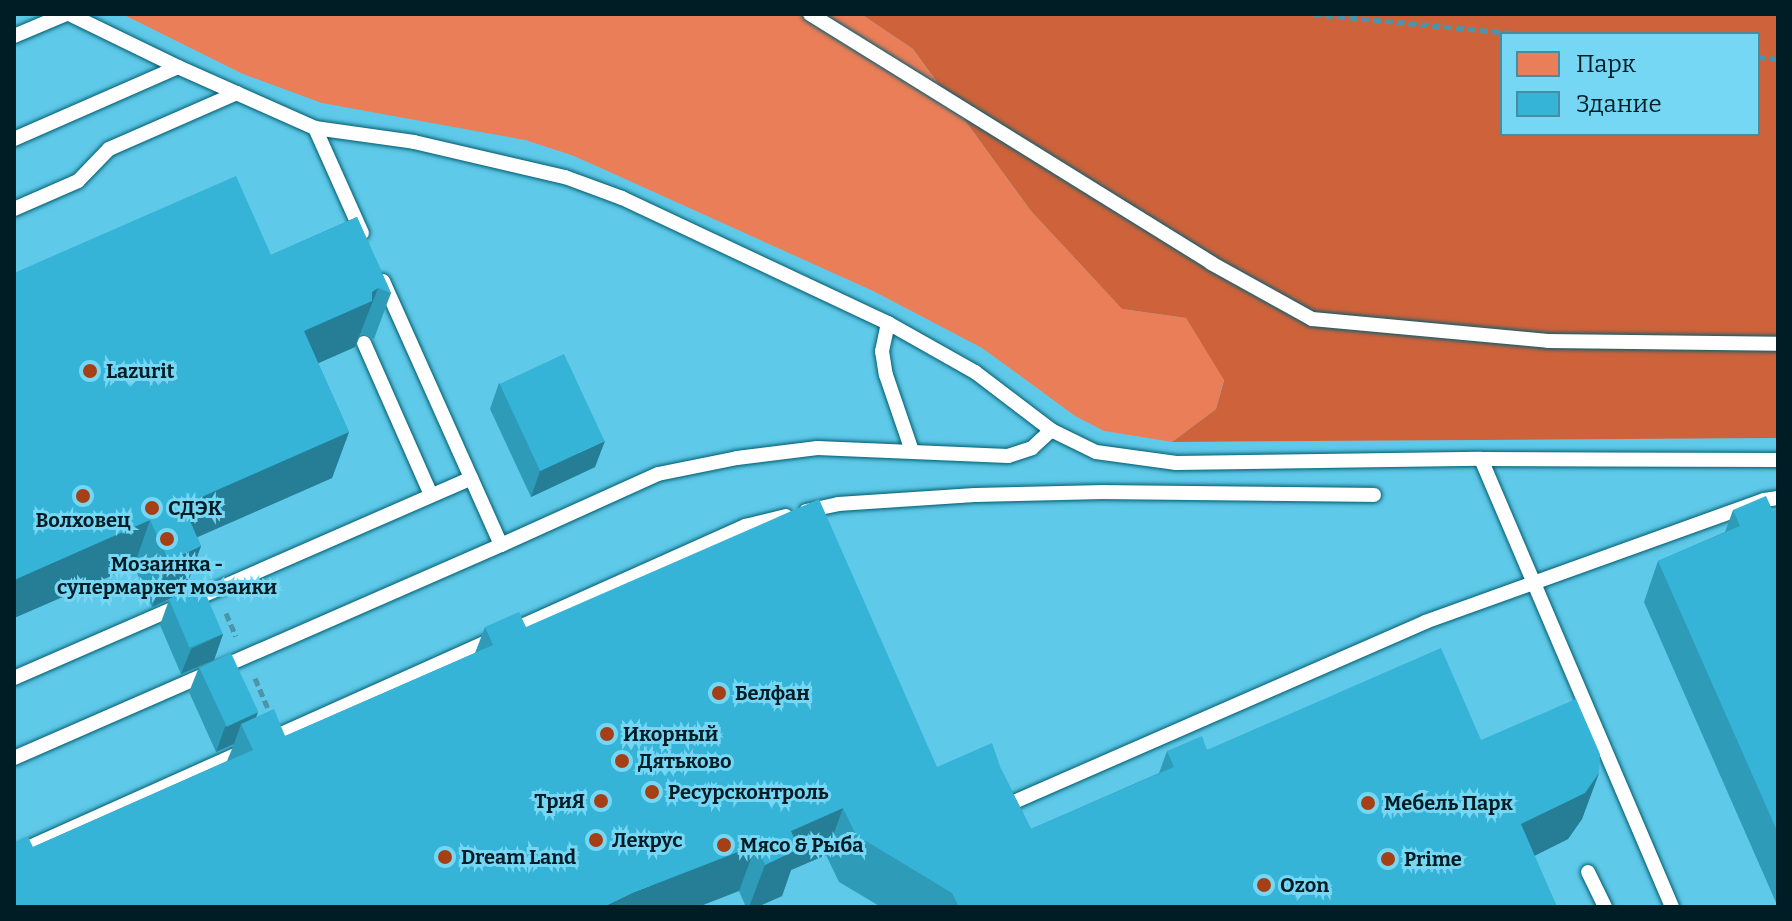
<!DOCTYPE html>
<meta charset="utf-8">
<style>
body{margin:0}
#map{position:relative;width:1792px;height:921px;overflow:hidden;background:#76d7f4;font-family:Bitter,serif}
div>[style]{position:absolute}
.built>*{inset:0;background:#5ec9e8}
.green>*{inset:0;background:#ea7e58}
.forest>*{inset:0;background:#ce633b}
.path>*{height:5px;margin-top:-2.5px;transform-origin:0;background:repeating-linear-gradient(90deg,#4c94aa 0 8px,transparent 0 12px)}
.roads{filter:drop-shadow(0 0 2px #005c70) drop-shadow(0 0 2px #005c70)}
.service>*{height:14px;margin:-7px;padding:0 7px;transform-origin:7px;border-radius:7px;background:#fff}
.wall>*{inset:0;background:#2e9bb9}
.shaded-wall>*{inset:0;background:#257e96}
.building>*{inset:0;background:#35b4d7;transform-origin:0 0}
.dots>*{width:22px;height:22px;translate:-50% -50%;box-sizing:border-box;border:4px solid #76d7f4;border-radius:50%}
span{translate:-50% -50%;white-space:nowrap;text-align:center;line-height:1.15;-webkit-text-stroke:6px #76d7f4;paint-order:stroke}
.poi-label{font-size:20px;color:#001d26;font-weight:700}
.left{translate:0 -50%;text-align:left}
.right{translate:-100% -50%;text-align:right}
.frame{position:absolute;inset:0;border:16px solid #001d26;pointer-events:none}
.legend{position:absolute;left:1500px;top:32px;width:260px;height:104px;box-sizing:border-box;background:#76d7f4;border:2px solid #478da2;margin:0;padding:10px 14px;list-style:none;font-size:24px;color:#001d26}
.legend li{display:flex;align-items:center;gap:16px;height:40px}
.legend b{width:40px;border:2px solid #478da2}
</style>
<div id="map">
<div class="built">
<div style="clip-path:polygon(14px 14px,122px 14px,243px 74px,525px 140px,574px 156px,873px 291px,982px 348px,1075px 416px,1104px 431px,1172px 442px,1778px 438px,1778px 907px,14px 907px)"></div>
</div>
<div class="green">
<div style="clip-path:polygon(122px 14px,861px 14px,913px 49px,1031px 211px,1122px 309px,1186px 318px,1224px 379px,1216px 409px,1172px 442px,1104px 431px,1075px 416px,982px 348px,873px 291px,574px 156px,525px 140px,322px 103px,243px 74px)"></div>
</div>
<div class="forest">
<div style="clip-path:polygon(evenodd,861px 14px,1778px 14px,1778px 438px,1172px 442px,1216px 409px,1224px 380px,1186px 318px,1122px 309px,1031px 211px,913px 49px,861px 14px,1502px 34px,1758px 34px,1758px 134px,1502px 134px,1502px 34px)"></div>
</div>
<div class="path">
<div style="left:1313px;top:14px;width:207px;rotate:5.5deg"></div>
<div style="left:1758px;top:57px;width:20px;rotate:6deg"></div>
<div style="left:226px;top:613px;width:25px;rotate:67deg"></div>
<div style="left:255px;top:678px;width:38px;rotate:67deg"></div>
</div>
<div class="roads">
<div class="service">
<div style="left:69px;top:14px;width:121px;rotate:25.9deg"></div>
<div style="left:810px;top:14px;width:472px;rotate:31.8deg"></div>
<div style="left:1211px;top:263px;width:115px;rotate:29deg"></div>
<div style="left:1312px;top:319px;width:237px;rotate:5.3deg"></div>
<div style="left:1548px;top:341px;width:230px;rotate:0.7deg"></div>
<div style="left:14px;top:36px;width:56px;rotate:-22.9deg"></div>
<div style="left:315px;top:128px;width:115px;rotate:65.9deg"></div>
<div style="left:14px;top:139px;width:179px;rotate:-23.7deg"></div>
<div style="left:178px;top:67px;width:150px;rotate:24deg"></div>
<div style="left:315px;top:128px;width:100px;rotate:8deg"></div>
<div style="left:414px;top:142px;width:155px;rotate:13.1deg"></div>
<div style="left:565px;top:177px;width:61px;rotate:20.2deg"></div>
<div style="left:622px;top:198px;width:294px;rotate:25.2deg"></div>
<div style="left:888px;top:323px;width:100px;rotate:29.4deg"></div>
<div style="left:975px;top:372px;width:96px;rotate:37.3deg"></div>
<div style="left:1051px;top:430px;width:50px;rotate:26.1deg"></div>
<div style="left:1096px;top:452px;width:81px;rotate:7.8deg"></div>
<div style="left:1176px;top:463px;width:305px;rotate:-0.8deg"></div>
<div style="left:1481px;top:459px;width:297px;rotate:0.2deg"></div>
<div style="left:14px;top:209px;width:70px;rotate:-23.6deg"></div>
<div style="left:78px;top:181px;width:45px;rotate:-45.9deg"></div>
<div style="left:109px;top:149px;width:140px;rotate:-23.6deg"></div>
<div style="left:383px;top:281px;width:289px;rotate:65.9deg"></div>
<div style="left:501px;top:545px;width:172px;rotate:-24.3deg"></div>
<div style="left:658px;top:474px;width:81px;rotate:-11.4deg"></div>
<div style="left:737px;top:458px;width:81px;rotate:-7.1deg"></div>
<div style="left:817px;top:448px;width:191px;rotate:2.4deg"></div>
<div style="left:1008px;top:456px;width:25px;rotate:-18deg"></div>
<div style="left:1032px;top:448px;width:26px;rotate:-43deg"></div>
<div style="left:888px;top:323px;width:29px;rotate:102deg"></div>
<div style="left:882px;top:351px;width:24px;rotate:81deg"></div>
<div style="left:886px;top:375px;width:80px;rotate:71.1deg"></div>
<div style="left:364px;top:343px;width:166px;rotate:66.2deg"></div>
<div style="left:1481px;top:459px;width:487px;rotate:66.9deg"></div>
<div style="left:806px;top:511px;width:33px;rotate:-12deg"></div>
<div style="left:838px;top:504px;width:137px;rotate:-3.8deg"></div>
<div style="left:975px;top:495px;width:129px;rotate:-1.3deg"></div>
<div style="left:1104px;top:492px;width:270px;rotate:0.6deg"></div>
<div style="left:14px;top:678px;width:499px;rotate:-23.6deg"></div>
<div style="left:270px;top:739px;width:521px;rotate:-24.15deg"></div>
<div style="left:745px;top:526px;width:42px;rotate:-13.7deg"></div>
<div style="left:14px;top:758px;width:532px;rotate:-23.62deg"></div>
<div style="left:1000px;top:808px;width:464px;rotate:-23.6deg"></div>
<div style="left:1425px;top:622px;width:360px;rotate:-19.8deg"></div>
<div style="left:1764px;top:500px;width:14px;rotate:-8deg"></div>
<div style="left:14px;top:854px;width:252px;rotate:-24.1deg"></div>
<div style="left:1588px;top:872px;width:39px;rotate:64deg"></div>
</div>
</div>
<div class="wall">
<div style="clip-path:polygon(357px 217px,391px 293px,374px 339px,361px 334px,355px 347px,318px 363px,349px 432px,332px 478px,197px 537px,201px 546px,184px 592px,152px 607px,134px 566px,14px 618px,14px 273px,271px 255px)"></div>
<div style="clip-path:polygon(499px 383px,595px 467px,531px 497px,490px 409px)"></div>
<div style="clip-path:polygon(1778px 509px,1778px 907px,1644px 602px,1658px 561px,1725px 532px,1733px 510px,1773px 511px)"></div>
<div style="clip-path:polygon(169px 600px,223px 634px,214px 660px,181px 674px,160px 625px)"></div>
<div style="clip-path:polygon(485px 627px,526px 627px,937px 767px,1001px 769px,1031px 829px,1159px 773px,1167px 751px,1481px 740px,1599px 773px,1582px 819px,1568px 839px,1534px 856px,1557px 907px,881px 907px,839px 882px,826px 855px,791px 870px,782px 896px,757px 907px,746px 907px,739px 891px,33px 847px,227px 761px,234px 744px,216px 752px,189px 692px,199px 667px,256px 717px,285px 736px,475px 653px)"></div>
</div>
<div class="shaded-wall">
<div style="clip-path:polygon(378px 288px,355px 347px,287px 377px,304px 331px)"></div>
<div style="clip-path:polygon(349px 432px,332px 478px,166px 551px,183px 505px)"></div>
<div style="clip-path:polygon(605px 441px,595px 467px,531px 497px,540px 471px)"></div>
<div style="clip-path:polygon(150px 520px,134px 566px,14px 618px,14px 580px)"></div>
<div style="clip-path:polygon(201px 546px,184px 592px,152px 607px,169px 561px)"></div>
<div style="clip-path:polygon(223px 634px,214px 660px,181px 674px,191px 649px)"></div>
<div style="clip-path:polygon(258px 712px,249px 738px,241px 724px,234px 744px,216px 752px,225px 727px)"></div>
<div style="clip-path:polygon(1599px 773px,1582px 819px,1568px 839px,1504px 871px,1521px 824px)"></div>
<div style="clip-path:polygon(843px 808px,826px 855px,791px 870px,782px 896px,757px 907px,749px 907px,765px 865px,791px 831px)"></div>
<div style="clip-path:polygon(756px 845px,739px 891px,698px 907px,603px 907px,632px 893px)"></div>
</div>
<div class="building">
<div style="clip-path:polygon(236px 176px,271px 255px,357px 217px,391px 293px,378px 288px,372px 292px,372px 301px,304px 331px,349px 432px,183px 505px,201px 546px,169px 561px,150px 520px,14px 580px,14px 273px)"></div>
<div style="left:564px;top:354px;width:96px;height:71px;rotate:65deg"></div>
<div style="clip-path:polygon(1766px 496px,1773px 511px,1778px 509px,1778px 833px,1658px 561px,1740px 526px,1733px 510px)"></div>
<div style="clip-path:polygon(819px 499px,937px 767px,992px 743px,1001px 769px,1031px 829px,1174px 767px,1167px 751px,1202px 736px,1207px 750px,1441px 648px,1481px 740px,1576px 699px,1600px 754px,1599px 773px,1585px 793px,1521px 824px,1557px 907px,959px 907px,952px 893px,856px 835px,843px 808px,791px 831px,799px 849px,765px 865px,756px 845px,632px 893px,603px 907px,14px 907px,14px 843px,28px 837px,33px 847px,253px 750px,241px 724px,274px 709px,285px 736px,493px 645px,485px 627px,519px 612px,526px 627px)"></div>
<div style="left:202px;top:585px;width:53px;height:36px;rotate:67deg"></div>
<div style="left:231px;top:653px;width:65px;height:35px;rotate:65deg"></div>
</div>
<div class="dots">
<div style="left:90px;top:371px;background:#a53f15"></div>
<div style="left:83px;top:496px;background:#a53f15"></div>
<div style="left:152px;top:508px;background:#a53f15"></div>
<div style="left:167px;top:539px;background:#a53f15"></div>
<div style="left:719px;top:693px;background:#a53f15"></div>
<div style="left:607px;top:734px;background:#a53f15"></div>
<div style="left:622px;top:761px;background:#a53f15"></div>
<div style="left:652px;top:792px;background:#a53f15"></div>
<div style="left:601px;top:801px;background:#a53f15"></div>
<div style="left:1368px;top:803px;background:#a53f15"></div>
<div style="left:596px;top:840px;background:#a53f15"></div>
<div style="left:724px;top:845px;background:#a53f15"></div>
<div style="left:445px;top:857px;background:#a53f15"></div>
<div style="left:1388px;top:859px;background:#a53f15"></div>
<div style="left:1264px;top:885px;background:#a53f15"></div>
</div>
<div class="poi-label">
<span class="left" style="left:106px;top:371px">Lazurit</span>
<span class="left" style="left:168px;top:508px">СДЭК</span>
<span style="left:83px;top:520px">Волховец</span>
<span style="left:167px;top:576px">Мозаинка -<br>супермаркет мозаики</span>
<span class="left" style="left:735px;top:693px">Белфан</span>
<span class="left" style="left:623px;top:734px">Икорный</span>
<span class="left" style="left:638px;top:761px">Дятьково</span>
<span class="left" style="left:668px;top:792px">Ресурсконтроль</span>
<span class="right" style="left:585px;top:801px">ТриЯ</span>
<span class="left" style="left:1384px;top:803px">Мебель Парк</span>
<span class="left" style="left:612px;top:840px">Лекрус</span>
<span class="left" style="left:740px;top:845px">Мясо &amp; Рыба</span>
<span class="left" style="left:461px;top:857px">Dream Land</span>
<span class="left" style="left:1404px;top:859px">Prime</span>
<span class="left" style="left:1280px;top:885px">Ozon</span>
</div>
<div class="frame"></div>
<ul class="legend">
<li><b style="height:22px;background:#ea7e58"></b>Парк</li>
<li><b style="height:22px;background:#35b4d7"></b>Здание</li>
</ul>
</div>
